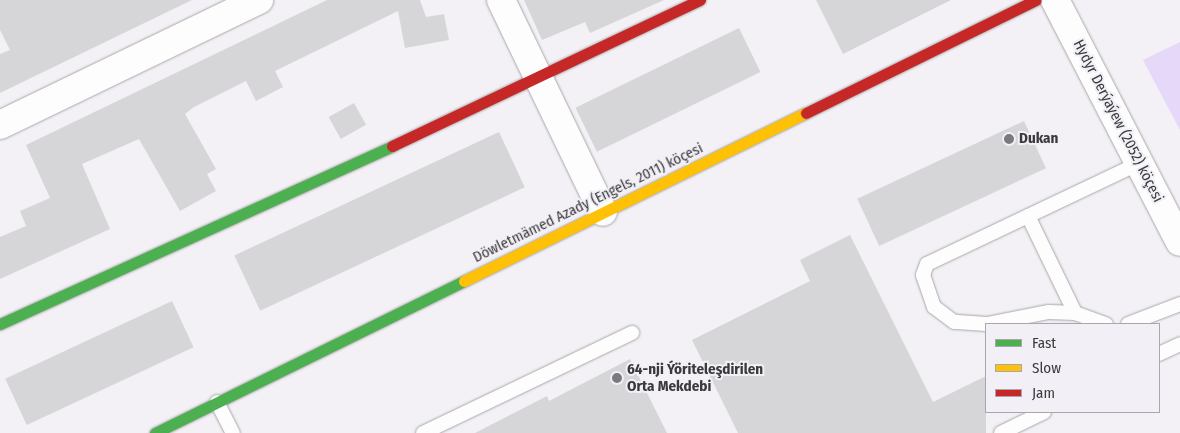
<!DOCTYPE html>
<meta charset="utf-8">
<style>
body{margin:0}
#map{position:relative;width:1180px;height:433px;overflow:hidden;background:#f3f1f5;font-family:"Fira Sans Condensed",sans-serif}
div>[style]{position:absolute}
.green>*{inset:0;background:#e5d8f9}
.building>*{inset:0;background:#d6d5d8;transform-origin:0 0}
.roads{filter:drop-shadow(0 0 1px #a8a7a9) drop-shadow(0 0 1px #a8a7a9)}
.lane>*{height:14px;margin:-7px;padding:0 7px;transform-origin:7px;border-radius:7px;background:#fdfdfe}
.street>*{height:28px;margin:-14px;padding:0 14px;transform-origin:14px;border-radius:14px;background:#fdfdfe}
.fast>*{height:11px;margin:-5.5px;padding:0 5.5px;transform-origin:5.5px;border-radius:5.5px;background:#4caf50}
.slow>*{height:11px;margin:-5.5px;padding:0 5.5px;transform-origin:5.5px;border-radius:5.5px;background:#ffc107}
.jam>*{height:11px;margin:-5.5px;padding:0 5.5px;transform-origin:5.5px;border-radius:5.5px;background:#c62828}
.dots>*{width:14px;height:14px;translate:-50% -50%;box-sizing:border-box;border:2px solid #f2f0f6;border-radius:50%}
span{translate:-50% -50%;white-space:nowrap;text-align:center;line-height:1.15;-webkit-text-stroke:4px #f2f0f6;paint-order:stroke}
.street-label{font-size:15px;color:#3a3a3c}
.poi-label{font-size:15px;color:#3a3a3c;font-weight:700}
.left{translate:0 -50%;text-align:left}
.legend{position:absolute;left:985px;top:323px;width:175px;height:90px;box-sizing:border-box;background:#f2f0f6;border:1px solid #a8a7ac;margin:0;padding:6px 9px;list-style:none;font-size:15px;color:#3a3a3c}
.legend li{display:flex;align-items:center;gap:10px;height:25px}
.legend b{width:25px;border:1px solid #a8a7ac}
</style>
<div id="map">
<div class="green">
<div style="clip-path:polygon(1180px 42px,1180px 130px,1143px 60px)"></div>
</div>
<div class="building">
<div style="clip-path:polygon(0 0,192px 0,0 93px,0 54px,10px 50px,0 30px)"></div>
<div style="clip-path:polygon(327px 0,420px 0,426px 17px,444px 14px,449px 40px,405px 48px,398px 11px,275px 71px,283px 87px,256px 101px,246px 81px,194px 107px,185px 114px,216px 169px,207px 174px,216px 191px,180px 211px,139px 139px,82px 164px,110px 229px,0 279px,0 237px,26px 226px,20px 211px,50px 198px,26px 145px)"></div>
<div style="clip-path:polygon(524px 0,664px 0,590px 33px,585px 22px,542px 40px)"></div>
<div style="clip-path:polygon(816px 0,951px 0,843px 54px)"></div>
<div style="left:739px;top:28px;width:49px;height:182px;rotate:64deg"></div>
<div style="left:354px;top:103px;width:25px;height:29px;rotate:61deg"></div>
<div style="left:1024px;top:121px;width:52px;height:184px;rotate:65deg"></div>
<div style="left:499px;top:132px;width:61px;height:292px;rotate:65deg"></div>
<div style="clip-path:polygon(850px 235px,933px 402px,986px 376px,986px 433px,738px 433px,692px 340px,810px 281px,800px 260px)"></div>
<div style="left:172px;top:301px;width:51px;height:184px;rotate:65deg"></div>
<div style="clip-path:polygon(630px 359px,667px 433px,475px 433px,547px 396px,549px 401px)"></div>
</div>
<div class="roads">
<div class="lane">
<div style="left:1028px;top:216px;width:108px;rotate:64.1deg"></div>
<div style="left:986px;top:324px;width:32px;rotate:-176deg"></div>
<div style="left:954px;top:322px;width:25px;rotate:-143deg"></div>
<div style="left:934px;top:307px;width:34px;rotate:-109deg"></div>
<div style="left:923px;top:275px;width:12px;rotate:-70deg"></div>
<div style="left:927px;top:264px;width:236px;rotate:-25.4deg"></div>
<div style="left:987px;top:324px;width:63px;rotate:-11deg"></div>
<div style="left:1049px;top:312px;width:26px;rotate:2deg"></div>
<div style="left:1075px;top:313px;width:33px;rotate:20deg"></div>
<div style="left:1128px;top:324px;width:56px;rotate:-21deg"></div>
<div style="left:1159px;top:354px;width:23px;rotate:-25deg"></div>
<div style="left:217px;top:402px;width:35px;rotate:63deg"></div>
<div style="left:423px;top:433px;width:232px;rotate:-25.6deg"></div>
<div style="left:1001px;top:433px;width:48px;rotate:-26deg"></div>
</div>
<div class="street">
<div style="left:501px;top:0;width:235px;rotate:64.3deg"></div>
<div style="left:1055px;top:0;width:272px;rotate:62.7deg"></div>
<div style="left:0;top:125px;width:288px;rotate:-25.8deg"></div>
</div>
<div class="fast">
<div style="left:0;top:324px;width:431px;rotate:-24.4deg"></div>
<div style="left:155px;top:433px;width:344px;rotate:-26.2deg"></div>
</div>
<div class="slow">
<div style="left:464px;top:281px;width:381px;rotate:-26.2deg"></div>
</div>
<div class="jam">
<div style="left:806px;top:113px;width:256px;rotate:-26.2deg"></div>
<div style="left:392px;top:146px;width:341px;rotate:-25.4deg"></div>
</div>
</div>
<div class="dots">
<div style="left:1009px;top:139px;background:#7b7a7d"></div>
<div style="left:617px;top:378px;background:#7b7a7d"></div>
</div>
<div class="street-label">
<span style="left:1118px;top:121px;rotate:63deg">Hydyr Derýaýew (2052) köçesi</span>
<span style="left:588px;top:203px;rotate:-26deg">Döwletmämed Azady (Engels, 2011) köçesi</span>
</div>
<div class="poi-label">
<span class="left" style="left:1019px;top:139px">Dukan</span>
<span class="left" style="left:627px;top:378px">64-nji Ýöriteleşdirilen<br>Orta Mekdebi</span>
</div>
<ul class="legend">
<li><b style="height:6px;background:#4caf50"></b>Fast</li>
<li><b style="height:6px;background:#ffc107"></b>Slow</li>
<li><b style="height:6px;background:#c62828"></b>Jam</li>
</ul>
</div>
